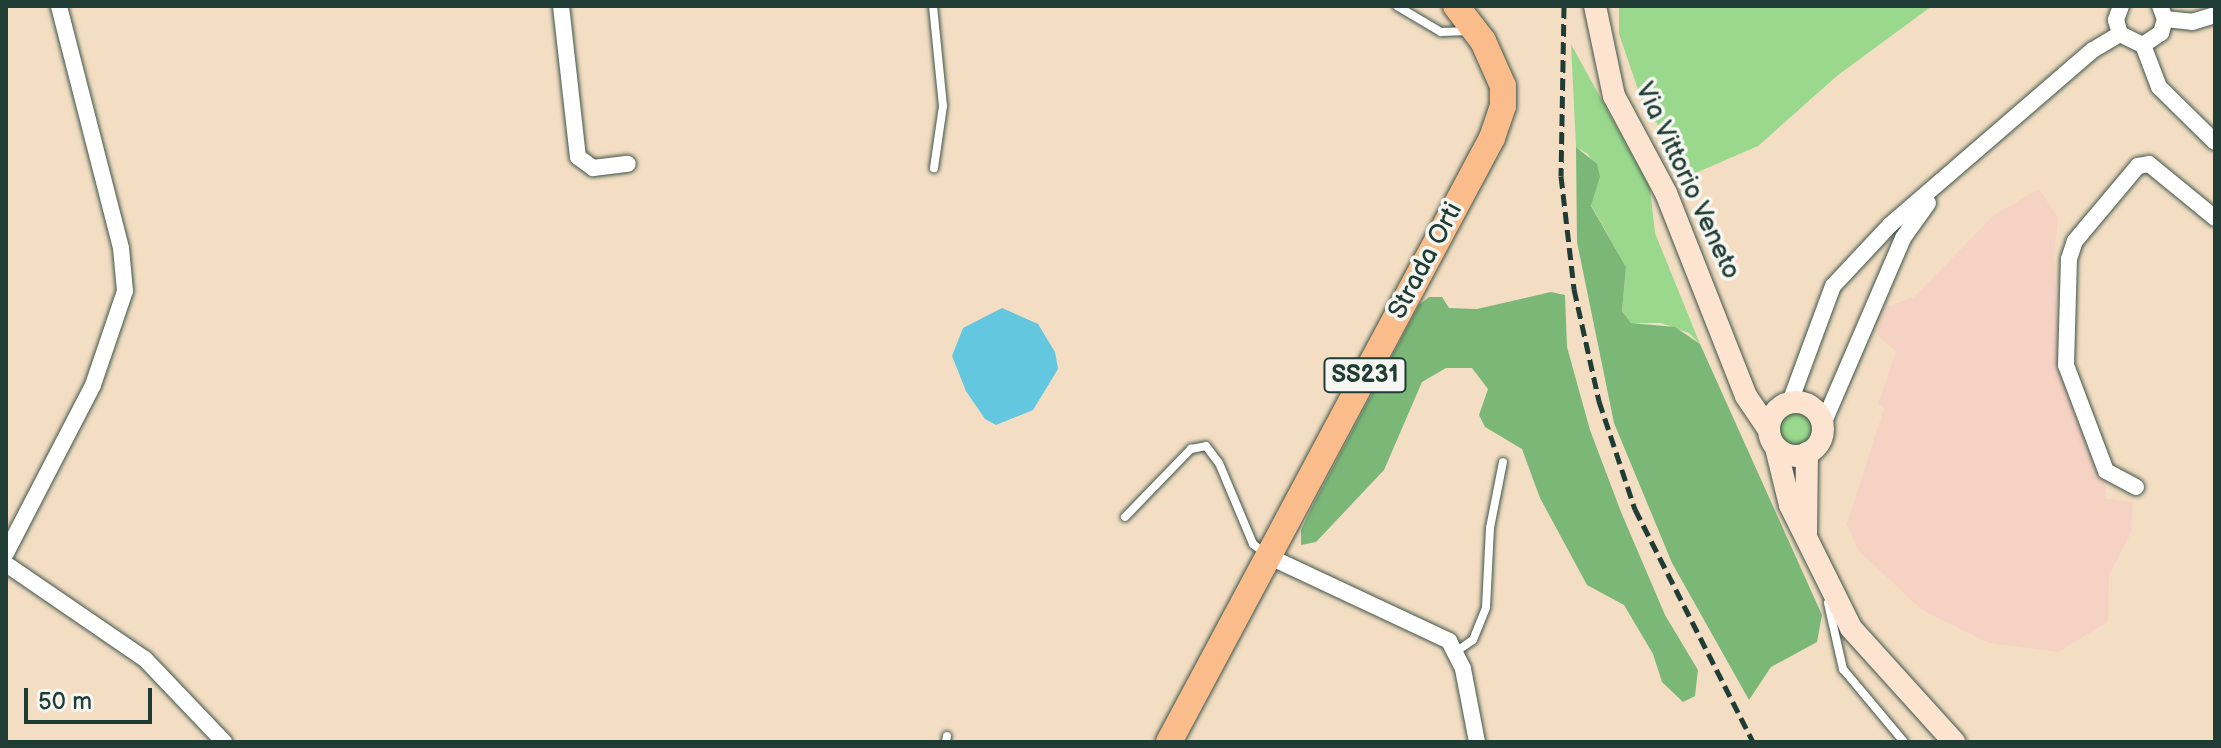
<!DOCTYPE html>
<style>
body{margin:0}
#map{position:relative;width:2221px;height:748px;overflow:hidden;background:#f3dec3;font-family:"Balsamiq Sans",sans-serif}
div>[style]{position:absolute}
.built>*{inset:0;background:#f6d2c4}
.green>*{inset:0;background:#9ad88d}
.round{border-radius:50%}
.forest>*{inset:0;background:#7bb878}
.water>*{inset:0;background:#63c7e0}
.roads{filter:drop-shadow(0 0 2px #3f5549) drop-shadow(0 0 2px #3f5549)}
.lane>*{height:8px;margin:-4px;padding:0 4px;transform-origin:4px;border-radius:4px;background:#fff}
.street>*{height:16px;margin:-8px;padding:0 8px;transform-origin:8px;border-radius:8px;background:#fff}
.secondary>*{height:22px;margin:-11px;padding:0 11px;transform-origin:11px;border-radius:11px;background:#fde4d0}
.secondary>.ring{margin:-11px;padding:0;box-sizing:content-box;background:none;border:22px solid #fde4d0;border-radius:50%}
.primary>*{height:26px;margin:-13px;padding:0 13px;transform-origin:13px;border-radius:13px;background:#f9bc8a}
.rail>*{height:5px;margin-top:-2.5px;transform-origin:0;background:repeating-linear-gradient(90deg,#1f3d34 0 12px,transparent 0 18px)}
span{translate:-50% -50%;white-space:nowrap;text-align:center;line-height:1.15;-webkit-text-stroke:7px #f6f6f2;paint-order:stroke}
.shield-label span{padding:2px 6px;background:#f6f6f2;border:2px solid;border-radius:6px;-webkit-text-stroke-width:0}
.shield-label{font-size:24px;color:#1f3d34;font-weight:700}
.street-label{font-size:26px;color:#1f3d34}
.frame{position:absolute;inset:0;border:8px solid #1f3d34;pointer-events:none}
.scale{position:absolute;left:24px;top:688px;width:128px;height:36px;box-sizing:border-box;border:4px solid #1f3d34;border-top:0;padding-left:10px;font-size:24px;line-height:28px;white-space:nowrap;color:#1f3d34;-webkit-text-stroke:6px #f6f6f2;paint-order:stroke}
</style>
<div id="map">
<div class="built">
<div style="clip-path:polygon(2039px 189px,2058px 217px,2054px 257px,2058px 353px,2106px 488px,2105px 498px,2133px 503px,2131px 533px,2109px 575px,2108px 622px,2058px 652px,1989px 643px,1922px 610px,1858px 550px,1847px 524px,1884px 408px,1878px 404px,1896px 351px,1876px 334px,1886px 307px,1914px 297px,1994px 215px)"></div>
</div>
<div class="green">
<div style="clip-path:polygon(1619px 6px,1932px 6px,1838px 75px,1758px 146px,1693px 174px,1643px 104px,1619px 34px)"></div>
<div style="clip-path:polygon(1571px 44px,1650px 188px,1655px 233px,1700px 344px,1689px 333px,1661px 323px,1631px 323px,1622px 311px,1626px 267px,1591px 205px,1600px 177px,1588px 154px,1576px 147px)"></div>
<div class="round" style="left:1780px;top:413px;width:32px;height:32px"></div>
</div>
<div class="forest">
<div style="clip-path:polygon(1576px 147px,1597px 164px,1600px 177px,1591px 206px,1626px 267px,1622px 311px,1631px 323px,1675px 327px,1700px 344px,1822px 615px,1817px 642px,1771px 667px,1749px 700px,1672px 563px,1614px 423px,1577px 242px)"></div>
<div style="clip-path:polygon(1551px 292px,1565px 295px,1567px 347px,1590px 430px,1621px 512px,1665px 615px,1698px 670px,1695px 696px,1683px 702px,1662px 682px,1653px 654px,1624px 605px,1587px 585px,1540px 498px,1522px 449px,1485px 427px,1479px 415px,1488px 389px,1472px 368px,1446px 368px,1422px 382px,1384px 470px,1316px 542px,1301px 545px,1301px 530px,1313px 505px,1419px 305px,1429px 297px,1442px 297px,1449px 308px,1477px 309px)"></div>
</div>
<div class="water">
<div style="clip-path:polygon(1002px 308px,1038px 324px,1055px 352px,1058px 369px,1033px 410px,996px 425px,985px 419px,966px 391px,952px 356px,963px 328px)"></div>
</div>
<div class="roads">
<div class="lane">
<div style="left:933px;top:6px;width:100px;rotate:84.3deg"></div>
<div style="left:943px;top:106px;width:63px;rotate:98.3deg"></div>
<div style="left:1397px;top:6px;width:51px;rotate:30.6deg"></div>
<div style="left:1441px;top:32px;width:27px;rotate:-2deg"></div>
<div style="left:1125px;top:517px;width:95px;rotate:-45.9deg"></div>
<div style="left:1191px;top:449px;width:15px;rotate:-11deg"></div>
<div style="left:1206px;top:446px;width:21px;rotate:53deg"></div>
<div style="left:1219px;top:463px;width:88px;rotate:67.2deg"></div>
<div style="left:1253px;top:544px;width:16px;rotate:38deg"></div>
<div style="left:1828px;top:603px;width:68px;rotate:77.2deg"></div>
<div style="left:1843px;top:669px;width:95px;rotate:50.1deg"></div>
<div style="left:1457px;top:651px;width:19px;rotate:-35deg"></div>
<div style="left:1473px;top:640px;width:35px;rotate:-68deg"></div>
<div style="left:1486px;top:607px;width:79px;rotate:-87.1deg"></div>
<div style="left:1490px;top:528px;width:67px;rotate:-78.9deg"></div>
<div style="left:946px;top:742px;width:6px;rotate:-81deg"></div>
</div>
<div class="street">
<div style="left:561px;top:6px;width:152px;rotate:83.6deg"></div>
<div style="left:578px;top:157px;width:19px;rotate:36deg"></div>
<div style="left:593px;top:168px;width:35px;rotate:-7deg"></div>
<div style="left:2121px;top:6px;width:15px;rotate:110deg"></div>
<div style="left:2116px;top:20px;width:15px;rotate:74deg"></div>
<div style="left:2120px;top:34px;width:25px;rotate:26deg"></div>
<div style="left:2143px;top:45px;width:22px;rotate:-34deg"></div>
<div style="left:2161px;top:33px;width:15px;rotate:-74deg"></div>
<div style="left:2165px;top:19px;width:14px;rotate:-111deg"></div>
<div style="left:2165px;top:19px;width:27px;rotate:6deg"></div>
<div style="left:2192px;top:22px;width:24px;rotate:-17deg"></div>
<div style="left:2143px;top:45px;width:45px;rotate:69.1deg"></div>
<div style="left:2159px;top:87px;width:78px;rotate:44.5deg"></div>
<div style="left:1790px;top:402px;width:124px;rotate:-69.7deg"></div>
<div style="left:1833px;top:286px;width:83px;rotate:-46.9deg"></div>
<div style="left:1890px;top:225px;width:268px;rotate:-40.8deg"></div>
<div style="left:2093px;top:50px;width:31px;rotate:-31deg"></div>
<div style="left:1823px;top:424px;width:202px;rotate:-66.7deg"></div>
<div style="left:1903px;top:238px;width:43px;rotate:-54.5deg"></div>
<div style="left:2136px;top:487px;width:34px;rotate:-152deg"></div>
<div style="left:2106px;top:471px;width:113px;rotate:-110.7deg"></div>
<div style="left:2066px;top:365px;width:106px;rotate:-88.4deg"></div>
<div style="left:2069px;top:259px;width:19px;rotate:-72deg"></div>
<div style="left:2075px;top:241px;width:98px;rotate:-50deg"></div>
<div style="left:2138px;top:166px;width:11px;rotate:-10deg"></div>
<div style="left:2149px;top:164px;width:85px;rotate:39.3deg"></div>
<div style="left:6px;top:553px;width:189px;rotate:-62.6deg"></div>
<div style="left:93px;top:385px;width:99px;rotate:-71.2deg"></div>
<div style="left:125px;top:291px;width:43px;rotate:-95.3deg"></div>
<div style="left:121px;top:248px;width:250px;rotate:-104.4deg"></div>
<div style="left:1270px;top:557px;width:198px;rotate:25.1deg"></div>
<div style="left:1449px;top:641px;width:31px;rotate:63deg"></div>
<div style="left:1463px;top:669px;width:74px;rotate:79.1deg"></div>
<div style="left:6px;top:564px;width:168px;rotate:34.4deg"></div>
<div style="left:145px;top:659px;width:115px;rotate:46.4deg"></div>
</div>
<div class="secondary">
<div style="left:1595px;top:6px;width:92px;rotate:78.1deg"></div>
<div style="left:1614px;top:96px;width:110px;rotate:61.8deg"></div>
<div style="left:1666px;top:193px;width:218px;rotate:68.5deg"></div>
<div style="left:1746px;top:396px;width:40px;rotate:56deg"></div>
<div class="ring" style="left:1769px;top:402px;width:32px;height:32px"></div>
<div style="left:1776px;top:448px;width:59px;rotate:76.2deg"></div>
<div style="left:1790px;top:505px;width:137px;rotate:63.6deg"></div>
<div style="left:1851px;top:628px;width:154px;rotate:47.9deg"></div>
<div style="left:1806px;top:534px;width:81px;rotate:-89.3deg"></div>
</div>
<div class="primary">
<div style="left:1169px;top:742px;width:685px;rotate:-61.86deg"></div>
<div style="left:1492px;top:138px;width:34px;rotate:-71deg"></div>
<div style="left:1503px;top:106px;width:20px;rotate:-90deg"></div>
<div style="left:1503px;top:86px;width:49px;rotate:-114deg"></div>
<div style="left:1483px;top:41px;width:44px;rotate:-127.6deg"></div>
</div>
</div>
<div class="rail">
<div style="left:1564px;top:6px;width:170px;rotate:91deg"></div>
<div style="left:1561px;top:176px;width:114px;rotate:83.4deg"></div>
<div style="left:1574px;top:289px;width:115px;rotate:77.4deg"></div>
<div style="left:1599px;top:401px;width:114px;rotate:71.6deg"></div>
<div style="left:1635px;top:509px;width:261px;rotate:63.1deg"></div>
</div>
<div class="shield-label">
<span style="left:1365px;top:375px">SS231</span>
</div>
<div class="street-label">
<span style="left:1687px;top:181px;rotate:65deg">Via Vittorio Veneto</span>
<span style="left:1426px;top:261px;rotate:-62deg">Strada Orti</span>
</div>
<div class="frame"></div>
<div class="scale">50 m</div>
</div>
